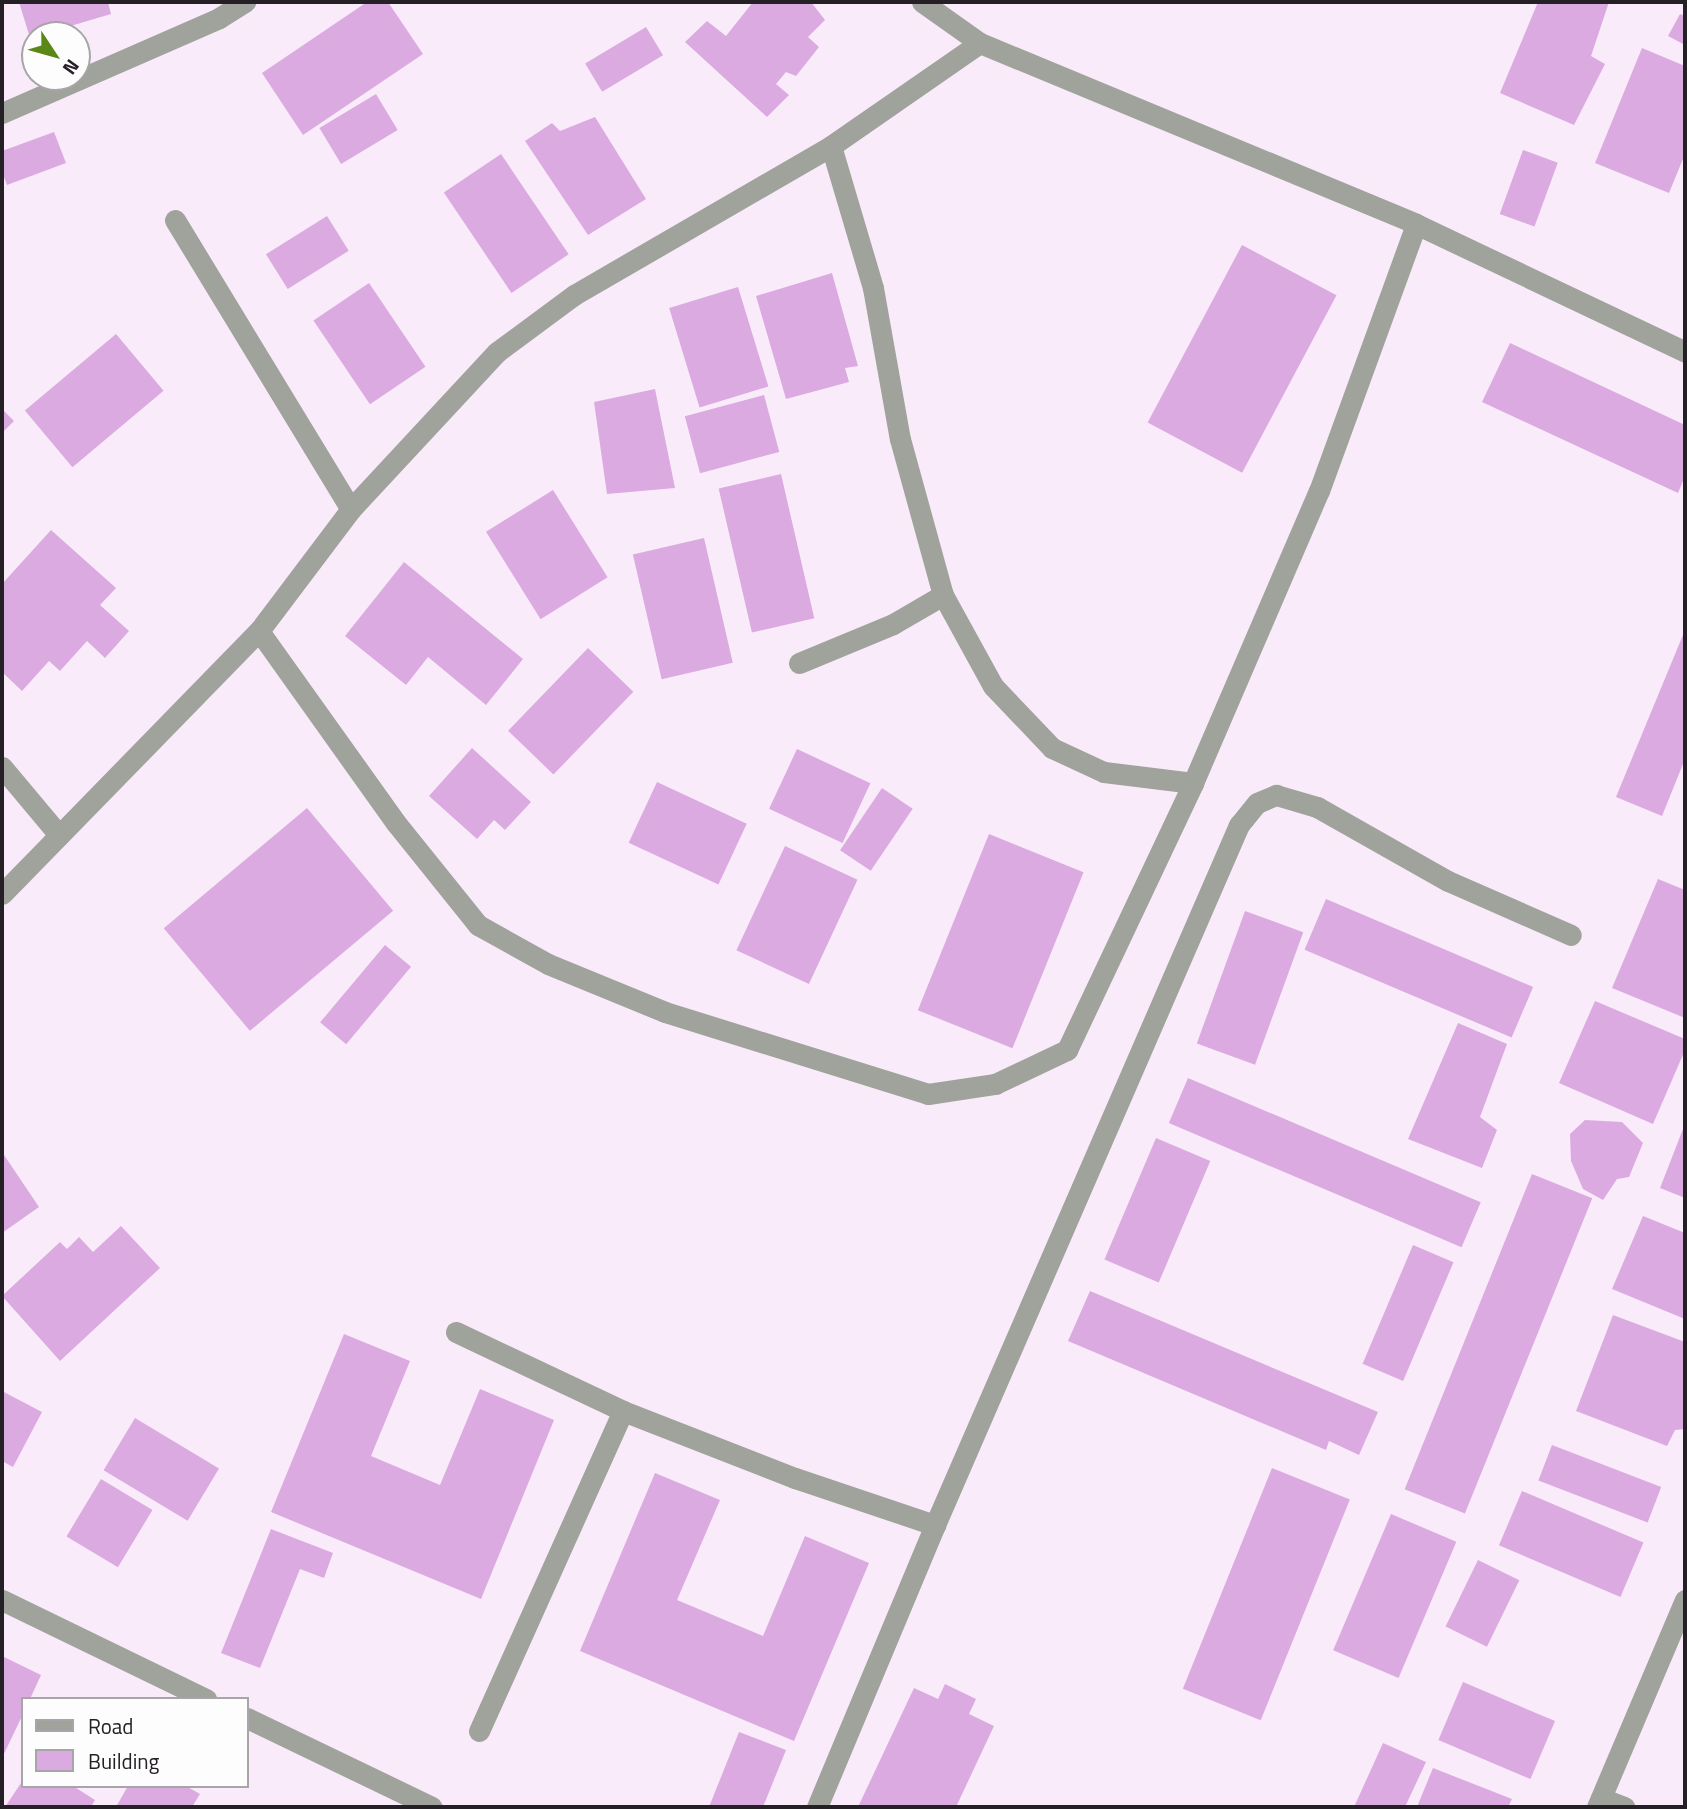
<!DOCTYPE html>
<style>
body{margin:0}
#map{position:relative;width:1687px;height:1809px;overflow:hidden;background:#faebfb;font-family:"Titillium Web",sans-serif}
div>[style]{position:absolute}
.building>*{inset:0;background:#dbaae0;transform-origin:0 0}
.street>*{height:21px;margin:-10.5px;padding:0 10.5px;transform-origin:10.5px;border-radius:10.5px;background:#9fa39b}
span{translate:-50% -50%;white-space:nowrap;text-align:center;line-height:1.15;-webkit-text-stroke:6px #fdfdfd;paint-order:stroke}
.frame{position:absolute;inset:0;border:4px solid #252026;pointer-events:none}
.legend{position:absolute;left:21px;top:1697px;width:228px;height:91px;box-sizing:border-box;background:#fdfdfd;border:2px solid #a7a5a7;margin:0;padding:9px 12px;list-style:none;font-size:21px;color:#252026}
.legend li{display:flex;align-items:center;gap:14px;height:35px}
.legend b{width:35px;border:2px solid #a7a5a7}
.north{position:absolute;left:21px;top:21px;width:70px;height:70px;box-sizing:border-box;background:#fdfdfd;border:2px solid #a7a5a7;border-radius:50%;rotate:126deg;font-size:19px;font-weight:700;line-height:28px;text-align:center;color:#252026}
.north::after{content:'';display:block;margin:auto;width:24px;height:32px;background:#5a8716;clip-path:polygon(50% 0,100% 100%,50% 72%,0 100%)}
</style>
<div id="map">
<div class="building">
<div style="clip-path:polygon(19px 2px,108px 2px,111px 14px,30px 38px)"></div>
<div style="clip-path:polygon(367px 2px,388px 2px,423px 54px,303px 135px,262px 73px)"></div>
<div style="clip-path:polygon(753px 2px,811px 2px,825px 20px,808px 37px,819px 47px,796px 76px,786px 72px,776px 84px,789px 95px,767px 117px,685px 42px,707px 21px,726px 36px)"></div>
<div style="clip-path:polygon(1538px 2px,1609px 2px,1591px 56px,1605px 64px,1574px 125px,1500px 93px)"></div>
<div style="clip-path:polygon(1680px 14px,1685px 16px,1685px 45px,1668px 36px)"></div>
<div style="left:646px;top:27px;width:33px;height:71px;rotate:59deg"></div>
<div style="clip-path:polygon(1642px 48px,1685px 66px,1685px 154px,1669px 193px,1595px 163px)"></div>
<div style="left:376px;top:94px;width:42px;height:66px;rotate:59deg"></div>
<div style="clip-path:polygon(595px 117px,646px 199px,588px 235px,525px 141px,552px 123px,560px 131px)"></div>
<div style="clip-path:polygon(54px 132px,66px 163px,7px 185px,2px 172px,2px 151px)"></div>
<div style="left:1523px;top:150px;width:37px;height:68px;rotate:20deg"></div>
<div style="left:501px;top:154px;width:121px;height:69px;rotate:56deg"></div>
<div style="left:327px;top:216px;width:41px;height:72px;rotate:58deg"></div>
<div style="left:1242px;top:245px;width:107px;height:201px;rotate:28deg"></div>
<div style="clip-path:polygon(832px 273px,858px 366px,845px 368px,849px 382px,786px 399px,756px 296px)"></div>
<div style="left:369px;top:283px;width:101px;height:67px;rotate:56deg"></div>
<div style="left:738px;top:287px;width:104px;height:72px;rotate:73deg"></div>
<div style="left:116px;top:334px;width:74px;height:119px;rotate:50deg"></div>
<div style="clip-path:polygon(1510px 343px,1685px 425px,1685px 476px,1678px 493px,1482px 402px)"></div>
<div style="clip-path:polygon(655px 389px,675px 488px,607px 494px,594px 402px)"></div>
<div style="left:764px;top:395px;width:59px;height:82px;rotate:75deg"></div>
<div style="clip-path:polygon(2px 409px,14px 421px,2px 433px)"></div>
<div style="left:781px;top:474px;width:148px;height:64px;rotate:77deg"></div>
<div style="left:553px;top:490px;width:103px;height:79px;rotate:58deg"></div>
<div style="clip-path:polygon(51px 530px,116px 588px,100px 605px,129px 631px,105px 658px,87px 641px,60px 671px,49px 661px,22px 691px,2px 672px,2px 584px)"></div>
<div style="left:704px;top:538px;width:128px;height:73px;rotate:77deg"></div>
<div style="clip-path:polygon(404px 562px,523px 659px,486px 705px,428px 657px,406px 685px,345px 636px)"></div>
<div style="clip-path:polygon(1685px 630px,1685px 759px,1662px 816px,1616px 797px)"></div>
<div style="left:588px;top:648px;width:63px;height:115px;rotate:44deg"></div>
<div style="clip-path:polygon(472px 748px,531px 802px,505px 830px,494px 820px,477px 839px,429px 796px)"></div>
<div style="left:797px;top:749px;width:81px;height:66px;rotate:25deg"></div>
<div style="left:657px;top:782px;width:99px;height:67px;rotate:25deg"></div>
<div style="left:882px;top:788px;width:37px;height:75px;rotate:34deg"></div>
<div style="left:307px;top:808px;width:134px;height:187px;rotate:50deg"></div>
<div style="left:989px;top:834px;width:102px;height:190px;rotate:22deg"></div>
<div style="left:785px;top:846px;width:80px;height:115px;rotate:25deg"></div>
<div style="clip-path:polygon(1658px 879px,1685px 890px,1685px 1018px,1612px 988px)"></div>
<div style="left:1326px;top:899px;width:225px;height:55px;rotate:23deg"></div>
<div style="left:1245px;top:911px;width:62px;height:141px;rotate:20deg"></div>
<div style="left:385px;top:945px;width:34px;height:101px;rotate:40deg"></div>
<div style="clip-path:polygon(1595px 1001px,1685px 1039px,1685px 1050px,1653px 1124px,1559px 1083px)"></div>
<div style="clip-path:polygon(1458px 1023px,1507px 1044px,1480px 1117px,1497px 1130px,1482px 1168px,1408px 1139px)"></div>
<div style="left:1188px;top:1078px;width:318px;height:49px;rotate:23deg"></div>
<div style="clip-path:polygon(1585px 1120px,1622px 1122px,1643px 1143px,1629px 1177px,1617px 1179px,1603px 1200px,1583px 1189px,1571px 1161px,1570px 1134px)"></div>
<div style="clip-path:polygon(1683px 1129px,1685px 1130px,1685px 1198px,1660px 1188px)"></div>
<div style="left:1156px;top:1138px;width:59px;height:132px;rotate:23deg"></div>
<div style="clip-path:polygon(2px 1152px,39px 1207px,2px 1233px)"></div>
<div style="left:1532px;top:1174px;width:65px;height:340px;rotate:22deg"></div>
<div style="clip-path:polygon(1643px 1216px,1685px 1233px,1685px 1319px,1612px 1289px)"></div>
<div style="clip-path:polygon(121px 1226px,160px 1268px,60px 1361px,2px 1296px,60px 1242px,67px 1249px,79px 1237px,93px 1252px)"></div>
<div style="left:1413px;top:1245px;width:44px;height:129px;rotate:23deg"></div>
<div style="clip-path:polygon(1090px 1291px,1378px 1412px,1359px 1455px,1329px 1441px,1326px 1450px,1068px 1341px)"></div>
<div style="clip-path:polygon(1613px 1315px,1685px 1342px,1685px 1429px,1675px 1430px,1667px 1446px,1576px 1411px)"></div>
<div style="clip-path:polygon(344px 1334px,410px 1361px,371px 1456px,440px 1485px,480px 1389px,554px 1420px,481px 1599px,271px 1512px)"></div>
<div style="clip-path:polygon(2px 1391px,42px 1412px,13px 1467px,2px 1461px)"></div>
<div style="left:135px;top:1418px;width:98px;height:61px;rotate:31deg"></div>
<div style="left:1552px;top:1445px;width:117px;height:38px;rotate:21deg"></div>
<div style="left:1272px;top:1468px;width:84px;height:238px;rotate:22deg"></div>
<div style="clip-path:polygon(655px 1473px,720px 1500px,677px 1600px,763px 1636px,805px 1536px,869px 1563px,794px 1741px,580px 1651px)"></div>
<div style="left:101px;top:1479px;width:60px;height:67px;rotate:31deg"></div>
<div style="left:1522px;top:1491px;width:132px;height:59px;rotate:23deg"></div>
<div style="left:1391px;top:1514px;width:71px;height:148px;rotate:23deg"></div>
<div style="clip-path:polygon(271px 1529px,333px 1553px,324px 1578px,300px 1569px,260px 1668px,221px 1653px)"></div>
<div style="left:1478px;top:1560px;width:46px;height:74px;rotate:26deg"></div>
<div style="clip-path:polygon(2px 1656px,41px 1675px,30px 1699px,23px 1699px,23px 1714px,2px 1758px)"></div>
<div style="left:1463px;top:1682px;width:100px;height:63px;rotate:23deg"></div>
<div style="clip-path:polygon(945px 1684px,976px 1699px,969px 1714px,994px 1726px,956px 1807px,858px 1807px,914px 1688px,938px 1699px)"></div>
<div style="clip-path:polygon(739px 1732px,786px 1750px,763px 1807px,709px 1807px)"></div>
<div style="clip-path:polygon(1383px 1743px,1426px 1762px,1405px 1807px,1354px 1807px)"></div>
<div style="clip-path:polygon(1433px 1768px,1512px 1799px,1508px 1807px,1417px 1807px)"></div>
<div style="clip-path:polygon(23px 1780px,23px 1786px,73px 1786px,95px 1800px,91px 1807px,5px 1807px)"></div>
<div style="clip-path:polygon(128px 1786px,186px 1786px,200px 1794px,192px 1807px,116px 1807px)"></div>
</div>
<div class="street">
<div style="left:922px;top:2px;width:71px;rotate:35.3deg"></div>
<div style="left:980px;top:43px;width:472px;rotate:22.5deg"></div>
<div style="left:1416px;top:224px;width:298px;rotate:25.4deg"></div>
<div style="left:2px;top:113px;width:237px;rotate:-23.6deg"></div>
<div style="left:219px;top:18px;width:31px;rotate:-32deg"></div>
<div style="left:831px;top:146px;width:148px;rotate:73.5deg"></div>
<div style="left:873px;top:288px;width:153px;rotate:79.9deg"></div>
<div style="left:900px;top:439px;width:162px;rotate:74.6deg"></div>
<div style="left:943px;top:595px;width:104px;rotate:61.2deg"></div>
<div style="left:993px;top:686px;width:86px;rotate:46.4deg"></div>
<div style="left:1052px;top:748px;width:57px;rotate:24.8deg"></div>
<div style="left:1104px;top:772px;width:90px;rotate:7deg"></div>
<div style="left:175px;top:220px;width:338px;rotate:58.7deg"></div>
<div style="left:259px;top:631px;width:236px;rotate:54.5deg"></div>
<div style="left:396px;top:823px;width:131px;rotate:51.2deg"></div>
<div style="left:478px;top:925px;width:80px;rotate:29.1deg"></div>
<div style="left:548px;top:964px;width:126px;rotate:22.3deg"></div>
<div style="left:665px;top:1012px;width:275px;rotate:17.3deg"></div>
<div style="left:928px;top:1094px;width:68px;rotate:-8.5deg"></div>
<div style="left:995px;top:1084px;width:80px;rotate:-25.3deg"></div>
<div style="left:1067px;top:1050px;width:295px;rotate:-64.7deg"></div>
<div style="left:1193px;top:783px;width:318px;rotate:-66.7deg"></div>
<div style="left:1319px;top:491px;width:284px;rotate:-70deg"></div>
<div style="left:799px;top:663px;width:102px;rotate:-22.5deg"></div>
<div style="left:893px;top:624px;width:58px;rotate:-30.1deg"></div>
<div style="left:2px;top:767px;width:89px;rotate:50deg"></div>
<div style="left:2px;top:894px;width:368px;rotate:-45.7deg"></div>
<div style="left:259px;top:631px;width:153px;rotate:-53deg"></div>
<div style="left:351px;top:509px;width:214px;rotate:-47.1deg"></div>
<div style="left:497px;top:352px;width:96px;rotate:-36.5deg"></div>
<div style="left:574px;top:295px;width:297px;rotate:-30.1deg"></div>
<div style="left:831px;top:146px;width:181px;rotate:-34.7deg"></div>
<div style="left:456px;top:1332px;width:185px;rotate:25.3deg"></div>
<div style="left:623px;top:1411px;width:185px;rotate:21.3deg"></div>
<div style="left:795px;top:1478px;width:148px;rotate:18.6deg"></div>
<div style="left:2px;top:1600px;width:227px;rotate:25.9deg"></div>
<div style="left:247px;top:1718px;width:205px;rotate:25.7deg"></div>
<div style="left:479px;top:1731px;width:351px;rotate:-65.8deg"></div>
<div style="left:1601px;top:1798px;width:25px;rotate:21deg"></div>
<div style="left:817px;top:1807px;width:306px;rotate:-67.3deg"></div>
<div style="left:935px;top:1525px;width:763px;rotate:-66.53deg"></div>
<div style="left:1239px;top:825px;width:28px;rotate:-51deg"></div>
<div style="left:1257px;top:803px;width:21px;rotate:-23deg"></div>
<div style="left:1276px;top:795px;width:43px;rotate:16.3deg"></div>
<div style="left:1317px;top:807px;width:150px;rotate:29.5deg"></div>
<div style="left:1448px;top:881px;width:134px;rotate:23.7deg"></div>
<div style="left:1597px;top:1807px;width:225px;rotate:-67deg"></div>
</div>
<div class="frame"></div>
<ul class="legend">
<li><b style="height:9px;background:#9fa39b"></b>Road</li>
<li><b style="height:19px;background:#dbaae0"></b>Building</li>
</ul>
<div class="north">N</div>
</div>
